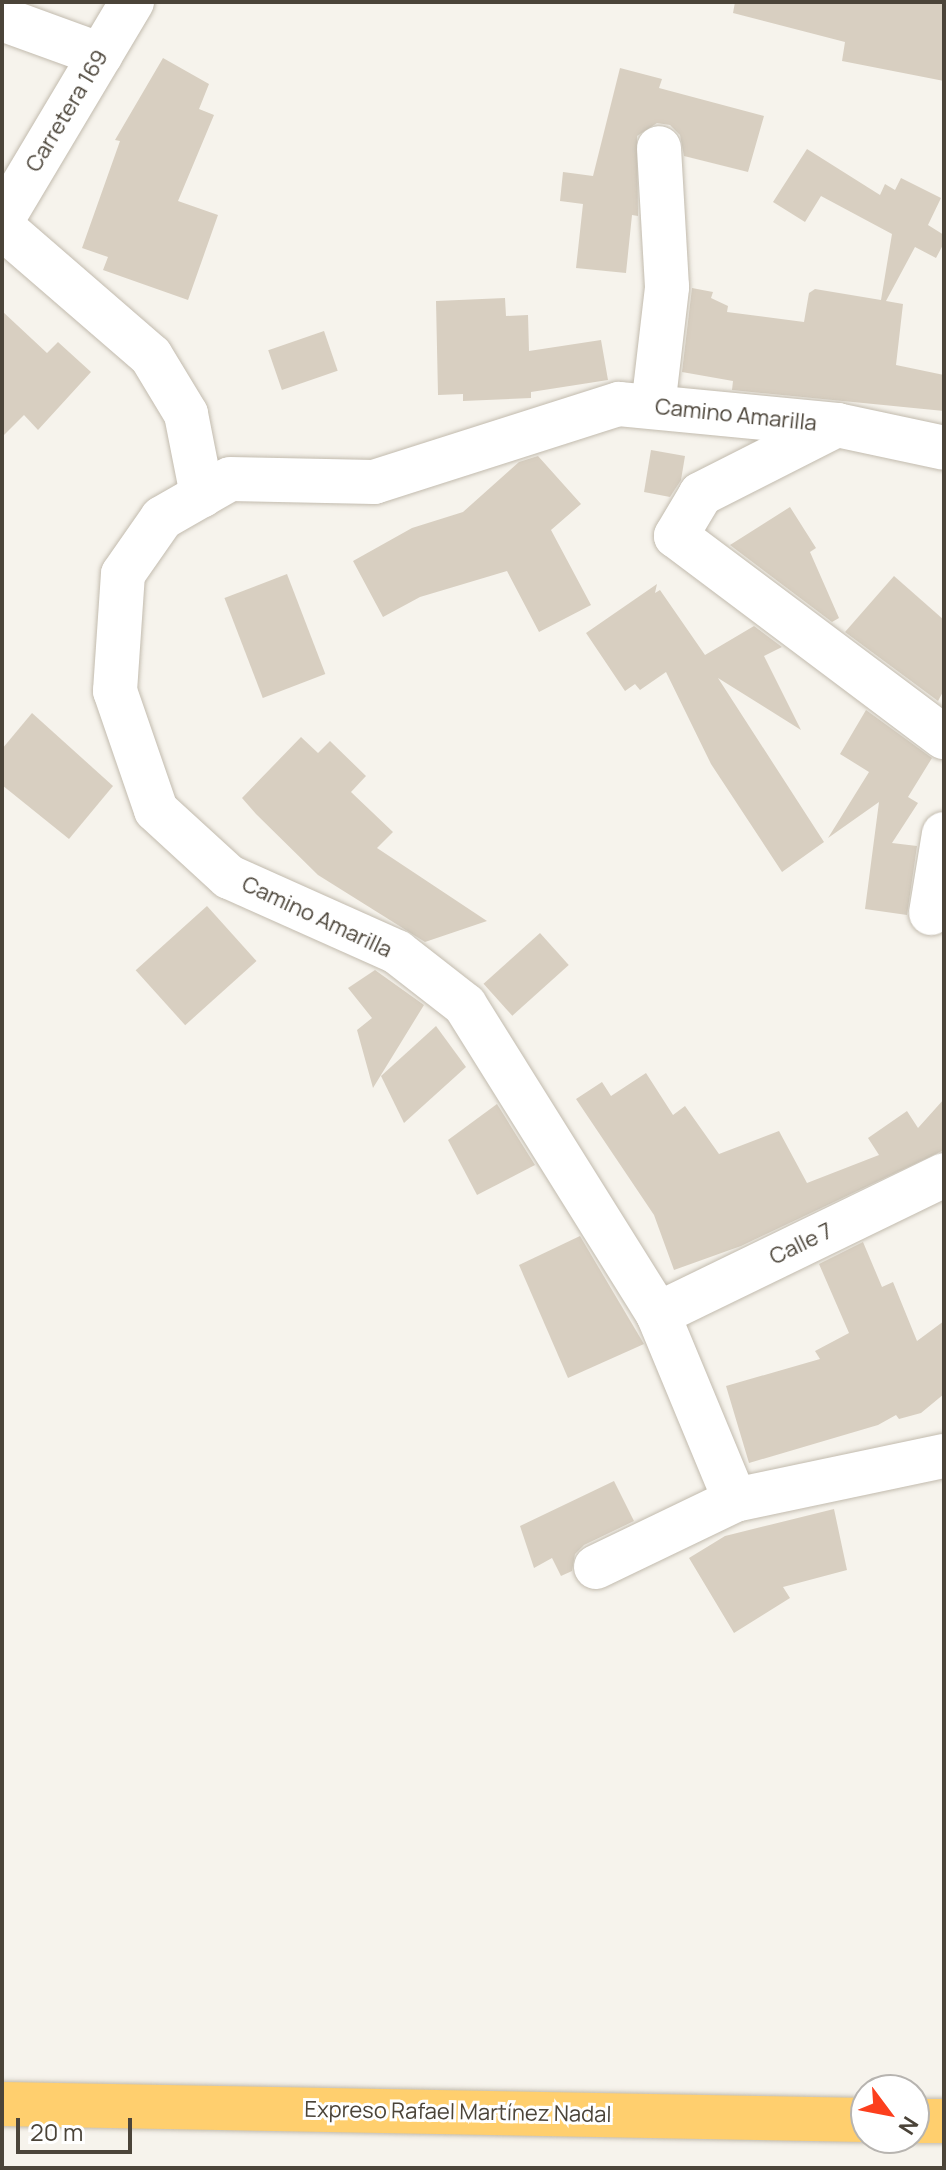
<!DOCTYPE html>
<meta charset="utf-8">
<style>
body{margin:0}
#map{position:relative;width:946px;height:2170px;overflow:hidden;background:#f6f3ec;font-family:Manrope,sans-serif}
div>[style]{position:absolute}
.building>*{inset:0;background:#d8cfc1;transform-origin:0 0}
.roads{filter:drop-shadow(0 0 2px #c2bbae) drop-shadow(0 0 2px #c2bbae)}
.minor>*{height:44px;margin:-22px;padding:0 22px;transform-origin:22px;border-radius:22px;background:#fff}
.highway>*{height:44px;margin:-22px;padding:0 22px;transform-origin:22px;border-radius:22px;background:#ffcf6e}
span{translate:-50% -50%;white-space:nowrap;text-align:center;line-height:1.15;-webkit-text-stroke:6px #fff;paint-order:stroke}
.street-label{font-size:22px;color:#4b4439}
.frame{position:absolute;inset:0;border:4px solid #4b4439;pointer-events:none}
.north{position:absolute;left:850px;top:2074px;width:80px;height:80px;box-sizing:border-box;background:#fff;border:2px solid #b7b4b0;border-radius:50%;rotate:122deg;font-size:22px;font-weight:700;line-height:32px;text-align:center;color:#4b4439}
.north::after{content:'';display:block;margin:auto;width:28px;height:36px;background:#fc3f1d;clip-path:polygon(50% 0,100% 100%,50% 72%,0 100%)}
.scale{position:absolute;left:16px;top:2118px;width:116px;height:36px;box-sizing:border-box;border:4px solid #4b4439;border-top:0;padding-left:10px;font-size:24px;line-height:28px;white-space:nowrap;color:#4b4439;-webkit-text-stroke:6px #fff;paint-order:stroke}
</style>
<div id="map">
<div class="building">
<div style="clip-path:polygon(735px 2px,944px 2px,944px 81px,842px 61px,845px 42px,733px 13px)"></div>
<div style="clip-path:polygon(163px 58px,209px 84px,199px 109px,214px 115px,178px 201px,218px 215px,188px 300px,103px 270px,108px 257px,82px 248px,120px 141px,115px 140px)"></div>
<div style="clip-path:polygon(620px 68px,662px 79px,659px 88px,764px 116px,748px 172px,684px 156px,680px 135px,670px 125px,657px 123px,637px 136px,638px 216px,632px 215px,626px 273px,576px 268px,583px 204px,560px 201px,563px 172px,593px 176px)"></div>
<div style="clip-path:polygon(807px 149px,880px 195px,885px 184px,895px 190px,901px 178px,941px 198px,928px 225px,944px 235px,944px 243px,936px 258px,915px 247px,886px 301px,903px 304px,896px 365px,944px 375px,944px 411px,732px 390px,733px 381px,682px 372px,692px 288px,713px 292px,711px 298px,728px 306px,727px 312px,804px 322px,809px 293px,815px 289px,881px 300px,892px 234px,821px 196px,805px 222px,773px 202px)"></div>
<div style="clip-path:polygon(505px 298px,506px 316px,528px 315px,529px 351px,601px 340px,608px 380px,531px 392px,531px 398px,463px 401px,463px 394px,438px 395px,436px 301px)"></div>
<div style="clip-path:polygon(2px 311px,47px 353px,58px 342px,91px 372px,38px 430px,24px 415px,2px 437px)"></div>
<div style="left:324px;top:331px;width:42px;height:59px;rotate:71deg"></div>
<div style="clip-path:polygon(651px 450px,685px 456px,681px 480px,670px 497px,644px 492px)"></div>
<div style="clip-path:polygon(538px 456px,581px 504px,551px 530px,591px 605px,539px 632px,507px 571px,420px 597px,383px 617px,353px 561px,412px 528px,463px 512px,519px 462px)"></div>
<div style="clip-path:polygon(790px 507px,816px 548px,810px 552px,839px 618px,832px 622px,730px 545px)"></div>
<div style="left:287px;top:574px;width:107px;height:67px;rotate:69deg"></div>
<div style="clip-path:polygon(894px 576px,944px 620px,944px 690px,938px 701px,845px 632px)"></div>
<div style="clip-path:polygon(657px 584px,655px 593px,660px 590px,705px 655px,754px 626px,782px 647px,764px 656px,801px 730px,718px 678px,824px 842px,782px 872px,711px 764px,666px 672px,640px 690px,635px 684px,625px 691px,586px 633px)"></div>
<div style="clip-path:polygon(866px 710px,932px 758px,908px 797px,918px 803px,892px 843px,917px 846px,907px 915px,865px 909px,879px 802px,828px 838px,869px 772px,840px 754px)"></div>
<div style="clip-path:polygon(32px 713px,113px 786px,69px 839px,2px 785px,2px 749px)"></div>
<div style="clip-path:polygon(301px 737px,318px 753px,330px 741px,366px 776px,351px 792px,393px 832px,377px 848px,487px 921px,425px 942px,318px 875px,256px 814px,242px 798px)"></div>
<div style="left:207px;top:906px;width:74px;height:96px;rotate:48deg"></div>
<div style="left:540px;top:933px;width:43px;height:76px;rotate:48deg"></div>
<div style="clip-path:polygon(375px 970px,424px 1005px,373px 1088px,357px 1030px,372px 1018px,348px 988px)"></div>
<div style="clip-path:polygon(436px 1026px,466px 1067px,404px 1123px,381px 1076px)"></div>
<div style="clip-path:polygon(646px 1073px,673px 1115px,685px 1106px,719px 1154px,779px 1131px,807px 1183px,879px 1155px,868px 1138px,907px 1111px,918px 1128px,944px 1099px,944px 1150px,741px 1246px,674px 1270px,654px 1215px,576px 1099px,602px 1082px,611px 1096px)"></div>
<div style="clip-path:polygon(497px 1104px,535px 1165px,477px 1195px,448px 1140px)"></div>
<div style="clip-path:polygon(580px 1236px,644px 1344px,568px 1378px,519px 1265px)"></div>
<div style="clip-path:polygon(863px 1242px,882px 1287px,893px 1282px,917px 1341px,944px 1321px,944px 1394px,921px 1413px,899px 1419px,896px 1415px,878px 1425px,749px 1463px,726px 1386px,820px 1359px,815px 1351px,849px 1333px,819px 1264px)"></div>
<div style="clip-path:polygon(614px 1481px,634px 1521px,584px 1545px,575px 1554px,572px 1571px,561px 1576px,552px 1558px,534px 1568px,520px 1526px)"></div>
<div style="clip-path:polygon(834px 1509px,847px 1570px,783px 1587px,790px 1598px,734px 1633px,689px 1558px,725px 1536px)"></div>
</div>
<div class="roads">
<div class="minor">
<div style="left:2px;top:19px;width:105px;rotate:20deg"></div>
<div style="left:2px;top:220px;width:254px;rotate:-59.2deg"></div>
<div style="left:2px;top:227px;width:197px;rotate:40.9deg"></div>
<div style="left:151px;top:356px;width:68px;rotate:58.9deg"></div>
<div style="left:186px;top:414px;width:83px;rotate:78.8deg"></div>
<div style="left:653px;top:407px;width:121px;rotate:-83.3deg"></div>
<div style="left:667px;top:287px;width:139px;rotate:-93.3deg"></div>
<div style="left:837px;top:425px;width:153px;rotate:153.1deg"></div>
<div style="left:701px;top:494px;width:49px;rotate:120.8deg"></div>
<div style="left:676px;top:536px;width:335px;rotate:36.9deg"></div>
<div style="left:931px;top:913px;width:80px;rotate:-80.7deg"></div>
<div style="left:658px;top:1314px;width:318px;rotate:-25.9deg"></div>
<div style="left:735px;top:1500px;width:201px;rotate:-112.5deg"></div>
<div style="left:658px;top:1314px;width:364px;rotate:-122deg"></div>
<div style="left:465px;top:1005px;width:86px;rotate:-142.1deg"></div>
<div style="left:397px;top:952px;width:184px;rotate:-155.9deg"></div>
<div style="left:229px;top:877px;width:99px;rotate:-137.5deg"></div>
<div style="left:156px;top:810px;width:126px;rotate:-109deg"></div>
<div style="left:115px;top:691px;width:117px;rotate:-86.1deg"></div>
<div style="left:123px;top:574px;width:68px;rotate:-55.1deg"></div>
<div style="left:162px;top:518px;width:78px;rotate:-29.8deg"></div>
<div style="left:230px;top:479px;width:144px;rotate:1.2deg"></div>
<div style="left:374px;top:482px;width:257px;rotate:-17.7deg"></div>
<div style="left:619px;top:404px;width:219px;rotate:5.5deg"></div>
<div style="left:837px;top:425px;width:109px;rotate:12.1deg"></div>
<div style="left:596px;top:1567px;width:154px;rotate:-25.7deg"></div>
<div style="left:735px;top:1500px;width:214px;rotate:-11.9deg"></div>
</div>
<div class="highway">
<div style="left:2px;top:2104px;width:864px;rotate:1.06deg"></div>
<div style="left:914px;top:2121px;width:30px"></div>
</div>
</div>
<div class="street-label">
<span style="left:67px;top:111px;rotate:-59deg">Carretera 169</span>
<span style="left:736px;top:415px;rotate:6deg">Camino Amarilla</span>
<span style="left:317px;top:917px;rotate:25deg">Camino Amarilla</span>
<span style="left:801px;top:1244px;rotate:-26deg">Calle 7</span>
<span style="left:458px;top:2112px;rotate:1deg">Expreso Rafael Martínez Nadal</span>
</div>
<div class="frame"></div>
<div class="north">N</div>
<div class="scale">20 m</div>
</div>
